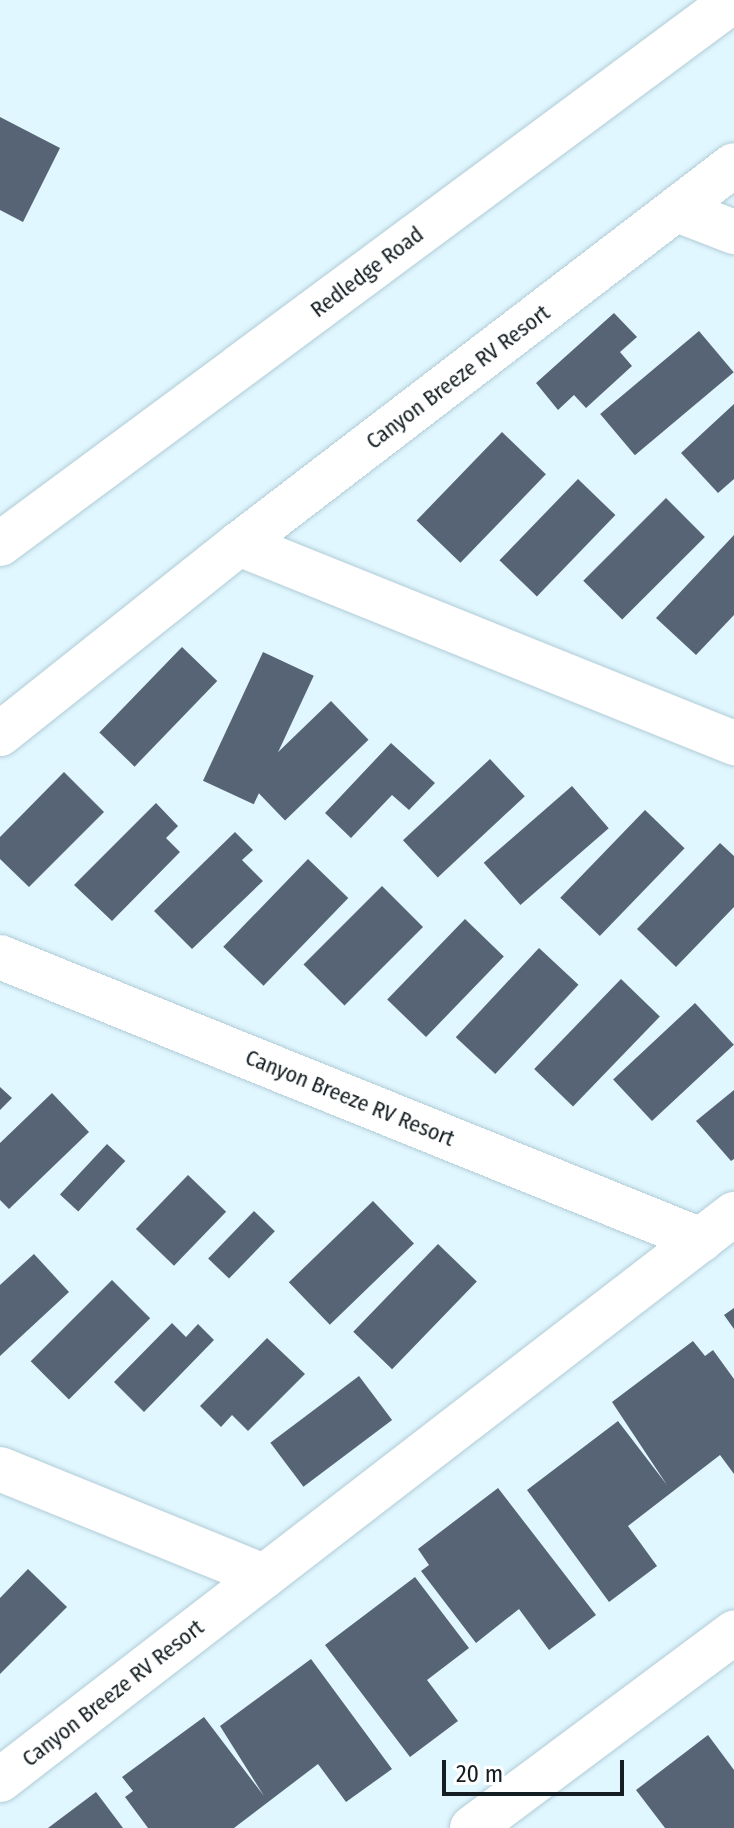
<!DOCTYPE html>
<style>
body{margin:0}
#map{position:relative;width:734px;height:1828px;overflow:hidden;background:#e1f7ff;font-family:"Fira Sans Condensed",sans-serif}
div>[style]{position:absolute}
.building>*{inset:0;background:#576475;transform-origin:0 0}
.roads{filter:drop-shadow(0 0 2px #b1ccd6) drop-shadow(0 0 2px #b1ccd6)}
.minor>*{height:44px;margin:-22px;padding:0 22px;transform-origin:22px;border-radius:22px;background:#fff}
span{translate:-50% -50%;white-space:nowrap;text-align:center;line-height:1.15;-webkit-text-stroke:8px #fff;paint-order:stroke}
.street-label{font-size:22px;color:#141e22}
.scale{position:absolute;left:442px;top:1760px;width:182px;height:36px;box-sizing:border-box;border:4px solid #141e22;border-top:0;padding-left:10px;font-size:24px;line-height:28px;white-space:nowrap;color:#141e22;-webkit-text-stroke:6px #fff;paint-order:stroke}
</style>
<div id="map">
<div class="building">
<div style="clip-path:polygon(0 117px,60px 148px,23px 222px,0 210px)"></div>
<div style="clip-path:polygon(614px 313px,637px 337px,620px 352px,632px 366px,586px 408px,574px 395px,558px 410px,536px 383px)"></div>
<div style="left:699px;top:331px;width:54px;height:129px;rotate:50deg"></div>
<div style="clip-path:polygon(734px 404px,734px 479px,718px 493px,681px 453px)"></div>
<div style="left:502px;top:432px;width:61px;height:123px;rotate:44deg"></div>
<div style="left:578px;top:479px;width:52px;height:113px;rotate:44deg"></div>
<div style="left:666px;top:498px;width:55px;height:117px;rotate:45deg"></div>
<div style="clip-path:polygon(734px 535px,734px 615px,696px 655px,656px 618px)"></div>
<div style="left:182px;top:647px;width:49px;height:119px;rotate:44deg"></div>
<div style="left:263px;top:652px;width:56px;height:142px;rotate:25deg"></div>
<div style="left:331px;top:701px;width:54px;height:116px;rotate:46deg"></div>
<div style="clip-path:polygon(391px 743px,435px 783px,409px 810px,392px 795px,351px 838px,325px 813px)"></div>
<div style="left:490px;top:759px;width:51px;height:119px;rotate:47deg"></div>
<div style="clip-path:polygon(64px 772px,104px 812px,29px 887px,0 859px,0 837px)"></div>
<div style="left:572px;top:786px;width:56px;height:117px;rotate:49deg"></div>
<div style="clip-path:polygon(156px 803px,178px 826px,166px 838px,180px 852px,112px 921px,74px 885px)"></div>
<div style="left:645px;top:810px;width:55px;height:122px;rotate:44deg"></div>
<div style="clip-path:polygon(235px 832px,253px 850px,242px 860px,263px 881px,192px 949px,154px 911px)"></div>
<div style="clip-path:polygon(720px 843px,734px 856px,734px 907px,676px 967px,637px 929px)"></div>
<div style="left:308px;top:859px;width:56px;height:122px;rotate:44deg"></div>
<div style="left:382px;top:886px;width:58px;height:111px;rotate:45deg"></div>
<div style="left:465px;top:919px;width:54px;height:112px;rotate:44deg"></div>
<div style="left:539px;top:948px;width:54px;height:122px;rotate:43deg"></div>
<div style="left:621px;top:979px;width:54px;height:125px;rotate:44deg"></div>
<div style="left:695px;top:1003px;width:57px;height:112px;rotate:47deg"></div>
<div style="clip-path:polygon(0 1087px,12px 1098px,0 1110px)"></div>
<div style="clip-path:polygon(734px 1090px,734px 1159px,731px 1161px,696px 1121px)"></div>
<div style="clip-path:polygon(52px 1093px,89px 1132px,9px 1209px,0 1200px,0 1143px)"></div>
<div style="left:107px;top:1144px;width:25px;height:69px;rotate:43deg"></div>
<div style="left:188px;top:1175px;width:53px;height:75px;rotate:44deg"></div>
<div style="left:373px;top:1201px;width:59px;height:117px;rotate:46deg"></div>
<div style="left:254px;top:1211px;width:29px;height:66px;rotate:44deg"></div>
<div style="left:438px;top:1244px;width:54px;height:122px;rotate:44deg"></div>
<div style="clip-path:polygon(34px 1254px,69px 1292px,0 1356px,0 1285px)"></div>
<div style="left:112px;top:1280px;width:54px;height:115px;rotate:45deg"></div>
<div style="clip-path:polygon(734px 1308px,734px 1329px,724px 1315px)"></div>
<div style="clip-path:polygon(172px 1323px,186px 1337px,198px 1324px,214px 1340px,144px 1412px,114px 1382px)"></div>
<div style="clip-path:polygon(267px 1338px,305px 1374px,248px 1431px,232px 1415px,221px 1427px,200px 1406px)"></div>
<div style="clip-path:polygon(693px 1341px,705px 1356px,713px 1350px,734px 1379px,734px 1474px,720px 1455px,628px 1526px,657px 1566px,609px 1602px,527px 1490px,618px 1421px,667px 1485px,612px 1402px)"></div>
<div style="left:359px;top:1376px;width:55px;height:111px;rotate:53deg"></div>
<div style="clip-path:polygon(498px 1488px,596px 1615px,549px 1650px,519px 1609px,476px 1643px,421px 1571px,429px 1565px,418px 1549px)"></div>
<div style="clip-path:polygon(28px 1569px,67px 1607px,0 1674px,0 1598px)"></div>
<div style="clip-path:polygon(415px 1577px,469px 1648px,427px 1680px,458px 1721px,410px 1757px,325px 1645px)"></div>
<div style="clip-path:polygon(311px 1659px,392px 1769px,346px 1802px,318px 1764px,234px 1828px,148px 1828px,125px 1797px,133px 1791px,122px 1777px,204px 1717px,264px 1796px,220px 1726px)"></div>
<div style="clip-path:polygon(708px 1735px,734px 1770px,734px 1828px,665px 1828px,636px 1790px)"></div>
<div style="clip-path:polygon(96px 1792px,123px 1828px,48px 1828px)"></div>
</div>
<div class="roads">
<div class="minor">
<div style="left:677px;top:210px;width:61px;rotate:21.1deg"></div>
<div style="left:0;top:544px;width:914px;rotate:-36.54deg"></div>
<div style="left:239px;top:544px;width:534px;rotate:21.9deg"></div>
<div style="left:0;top:734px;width:305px;rotate:-38.5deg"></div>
<div style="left:239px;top:544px;width:623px;rotate:-37.44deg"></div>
<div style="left:0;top:957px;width:756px;rotate:21.98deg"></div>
<div style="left:0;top:1469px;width:285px;rotate:22.1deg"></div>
<div style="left:0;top:1780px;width:927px;rotate:-37.64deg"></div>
<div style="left:472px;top:1828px;width:327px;rotate:-36.7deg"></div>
</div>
</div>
<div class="street-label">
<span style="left:367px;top:272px;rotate:-37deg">Redledge Road</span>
<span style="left:458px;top:377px;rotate:-37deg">Canyon Breeze RV Resort</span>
<span style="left:350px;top:1098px;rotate:22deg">Canyon Breeze RV Resort</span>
<span style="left:113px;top:1693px;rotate:-38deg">Canyon Breeze RV Resort</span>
</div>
<div class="scale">20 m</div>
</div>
